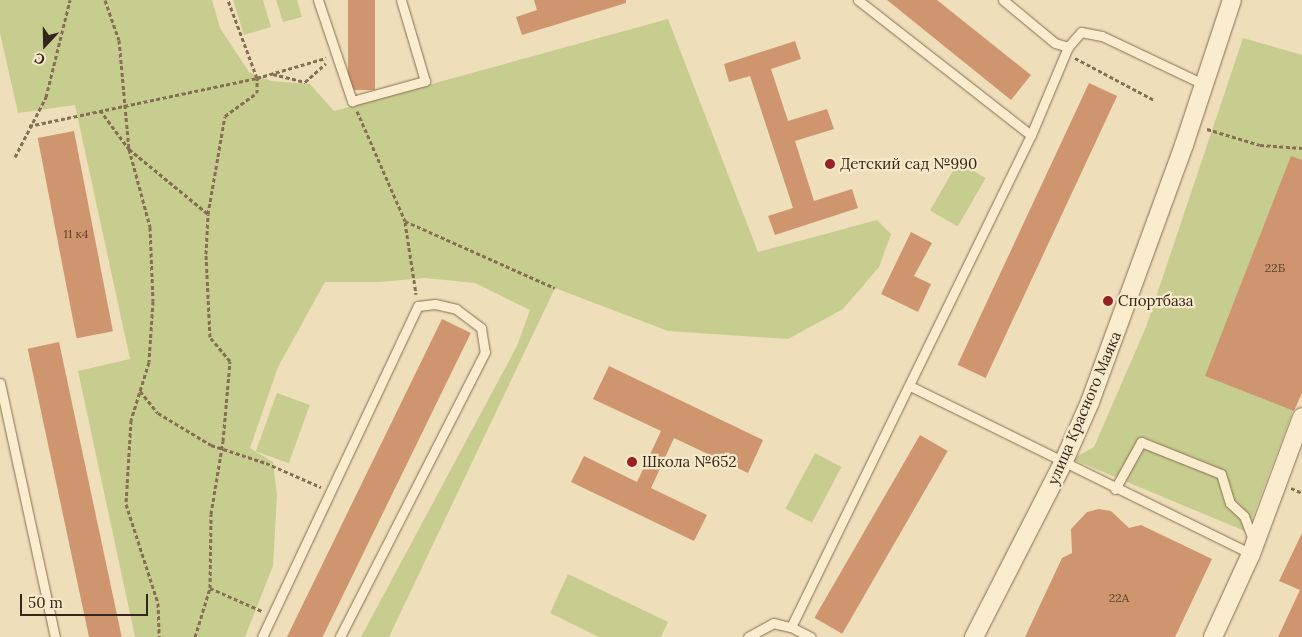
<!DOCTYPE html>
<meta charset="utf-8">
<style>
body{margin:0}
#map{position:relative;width:1302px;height:637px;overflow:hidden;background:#efdeba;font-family:Lora,serif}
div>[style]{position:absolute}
.green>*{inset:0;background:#c7cd8e;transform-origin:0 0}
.building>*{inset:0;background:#cf956e;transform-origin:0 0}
.path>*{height:3px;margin-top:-1.5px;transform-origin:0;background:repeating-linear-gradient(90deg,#866e54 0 4px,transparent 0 6.5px)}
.roads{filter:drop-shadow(0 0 1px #866e54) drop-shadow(0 0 1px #866e54)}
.service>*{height:9px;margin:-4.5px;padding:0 4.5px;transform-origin:4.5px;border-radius:4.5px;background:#faeccd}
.minor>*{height:18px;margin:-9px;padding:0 9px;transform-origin:9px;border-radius:9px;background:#faeccd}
.dots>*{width:14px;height:14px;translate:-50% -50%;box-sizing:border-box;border:2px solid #f6e9ca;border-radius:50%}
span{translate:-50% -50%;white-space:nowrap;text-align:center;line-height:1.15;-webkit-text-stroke:4.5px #f6e9ca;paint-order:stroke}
.number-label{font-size:12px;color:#5b422f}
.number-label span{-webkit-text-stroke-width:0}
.poi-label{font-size:15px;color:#34261a}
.left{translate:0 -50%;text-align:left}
.street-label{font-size:15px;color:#34261a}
.north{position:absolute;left:20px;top:20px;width:50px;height:50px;-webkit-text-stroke:4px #f6e9ca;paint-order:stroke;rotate:201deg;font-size:14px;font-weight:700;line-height:20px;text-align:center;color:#34261a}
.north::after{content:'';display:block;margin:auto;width:18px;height:22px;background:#34261a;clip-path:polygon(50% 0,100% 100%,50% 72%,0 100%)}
.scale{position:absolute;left:20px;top:594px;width:128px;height:22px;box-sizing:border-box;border:2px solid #34261a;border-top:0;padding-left:6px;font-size:15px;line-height:18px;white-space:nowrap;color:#34261a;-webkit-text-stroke:4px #f6e9ca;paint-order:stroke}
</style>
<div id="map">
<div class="green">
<div style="clip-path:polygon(0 0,212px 0,220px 28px,249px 72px,271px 81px,310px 84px,334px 111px,668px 19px,758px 252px,877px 220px,891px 234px,879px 267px,843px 309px,788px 339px,668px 331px,555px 288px,389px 637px,361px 637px,517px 346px,530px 310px,475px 283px,425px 278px,379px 282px,325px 282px,278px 367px,250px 448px,273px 462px,277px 495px,273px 566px,245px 637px,135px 637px,78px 371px,130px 359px,75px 105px,18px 113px,0 33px)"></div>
<div style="clip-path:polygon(233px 0,263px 0,271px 27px,244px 35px)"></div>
<div style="clip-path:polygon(276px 0,297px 0,302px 17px,283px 22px)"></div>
<div style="clip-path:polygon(1243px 38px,1302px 55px,1302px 387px,1247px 532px,1072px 459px,1094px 447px,1146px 327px)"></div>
<div style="left:958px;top:162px;width:32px;height:56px;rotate:30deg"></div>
<div style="left:277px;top:393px;width:35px;height:62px;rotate:20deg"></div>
<div style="left:815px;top:453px;width:30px;height:63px;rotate:28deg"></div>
<div style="clip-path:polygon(568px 574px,668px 622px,661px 637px,599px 637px,550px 613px)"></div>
</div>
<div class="building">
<div style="left:348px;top:0;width:27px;height:90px"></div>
<div style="clip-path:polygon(534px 0,626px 0,626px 3px,522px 35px,516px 17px,537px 10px)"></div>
<div style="clip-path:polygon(887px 0,937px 0,1031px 75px,1011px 100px)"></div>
<div style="clip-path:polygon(795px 41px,801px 59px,771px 69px,788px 121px,827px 109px,834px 129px,795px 141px,814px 201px,852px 189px,858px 208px,775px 235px,768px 216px,793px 208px,750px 76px,729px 82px,724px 64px)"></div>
<div style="left:1089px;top:83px;width:31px;height:311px;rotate:25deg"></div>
<div style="left:74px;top:131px;width:204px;height:37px;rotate:79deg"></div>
<div style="clip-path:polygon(1291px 156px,1302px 160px,1302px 393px,1294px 411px,1205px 376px)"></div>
<div style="clip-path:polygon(911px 232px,932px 243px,914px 276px,931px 284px,918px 312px,881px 294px)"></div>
<div style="left:442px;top:319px;width:32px;height:356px;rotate:26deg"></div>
<div style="left:59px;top:342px;width:301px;height:32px;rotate:78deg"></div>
<div style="clip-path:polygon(609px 366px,763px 440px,748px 473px,674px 438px,651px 488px,707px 515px,694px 541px,571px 482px,584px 456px,637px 482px,661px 431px,593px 399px)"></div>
<div style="left:920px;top:435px;width:32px;height:211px;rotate:30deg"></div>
<div style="clip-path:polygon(1099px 509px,1111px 511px,1129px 528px,1141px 525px,1212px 559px,1175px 637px,1025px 637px,1062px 558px,1072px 553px,1071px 529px,1087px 512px)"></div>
<div style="clip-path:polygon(1302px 533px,1302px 637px,1278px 637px,1300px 590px,1279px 581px)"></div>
</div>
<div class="path">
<div style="left:105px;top:0;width:42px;rotate:70.7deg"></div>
<div style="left:119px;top:40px;width:109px;rotate:84.8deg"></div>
<div style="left:129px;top:149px;width:81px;rotate:74.9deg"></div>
<div style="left:150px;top:227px;width:74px;rotate:87.7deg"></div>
<div style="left:153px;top:301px;width:61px;rotate:93.8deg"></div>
<div style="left:149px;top:362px;width:61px;rotate:107.2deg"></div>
<div style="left:131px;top:420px;width:84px;rotate:93.4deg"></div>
<div style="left:126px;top:504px;width:104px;rotate:72.1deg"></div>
<div style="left:158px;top:603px;width:34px;rotate:88deg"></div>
<div style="left:1075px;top:58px;width:89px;rotate:28deg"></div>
<div style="left:273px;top:74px;width:33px;rotate:14deg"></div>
<div style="left:305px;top:82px;width:28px;rotate:-42deg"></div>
<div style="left:100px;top:110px;width:49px;rotate:53.4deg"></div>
<div style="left:129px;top:149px;width:102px;rotate:39.4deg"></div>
<div style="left:357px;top:111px;width:120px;rotate:66.4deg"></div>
<div style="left:405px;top:221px;width:164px;rotate:24.1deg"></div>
<div style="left:29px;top:126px;width:233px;rotate:-11.9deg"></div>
<div style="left:257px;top:78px;width:72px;rotate:-16.2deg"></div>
<div style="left:1207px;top:129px;width:55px;rotate:16.8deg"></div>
<div style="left:1260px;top:145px;width:42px;rotate:4.1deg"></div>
<div style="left:15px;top:157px;width:68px;rotate:-62.7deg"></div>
<div style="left:46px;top:97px;width:100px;rotate:-76.1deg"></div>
<div style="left:405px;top:222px;width:73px;rotate:81.3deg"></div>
<div style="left:140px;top:391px;width:28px;rotate:51deg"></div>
<div style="left:158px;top:413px;width:62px;rotate:31.1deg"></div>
<div style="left:211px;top:445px;width:58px;rotate:18.1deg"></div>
<div style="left:266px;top:463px;width:60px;rotate:23.6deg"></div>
<div style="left:1291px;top:488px;width:12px;rotate:24deg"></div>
<div style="left:210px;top:588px;width:57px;rotate:23.9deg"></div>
<div style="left:195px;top:637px;width:51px;rotate:-73deg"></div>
<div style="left:210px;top:588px;width:74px;rotate:-89.2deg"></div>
<div style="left:211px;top:514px;width:74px;rotate:-80.7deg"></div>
<div style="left:223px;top:441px;width:80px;rotate:-85deg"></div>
<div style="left:230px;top:361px;width:31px;rotate:-130deg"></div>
<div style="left:210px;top:337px;width:83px;rotate:-92.8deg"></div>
<div style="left:206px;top:254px;width:40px;rotate:-87.1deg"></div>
<div style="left:208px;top:214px;width:99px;rotate:-80.2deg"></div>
<div style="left:225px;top:116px;width:39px;rotate:-36deg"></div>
<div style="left:257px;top:93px;width:15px;rotate:-90deg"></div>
<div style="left:257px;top:78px;width:83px;rotate:-110.4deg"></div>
</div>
<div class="roads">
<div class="service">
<div style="left:318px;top:0;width:107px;rotate:71.4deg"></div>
<div style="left:352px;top:101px;width:76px;rotate:-15.3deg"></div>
<div style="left:425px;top:81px;width:84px;rotate:-106.5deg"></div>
<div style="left:858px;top:0;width:219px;rotate:38deg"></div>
<div style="left:1003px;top:0;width:67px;rotate:39.6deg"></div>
<div style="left:1055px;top:43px;width:14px;rotate:17deg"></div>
<div style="left:1068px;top:47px;width:20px;rotate:-49deg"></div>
<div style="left:1081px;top:32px;width:21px;rotate:11deg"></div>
<div style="left:1102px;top:36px;width:114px;rotate:25.4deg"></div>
<div style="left:0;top:383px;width:260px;rotate:77.8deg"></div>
<div style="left:910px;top:386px;width:380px;rotate:26.2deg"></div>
<div style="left:1115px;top:489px;width:54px;rotate:-61deg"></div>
<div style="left:1141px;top:442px;width:86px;rotate:21.8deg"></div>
<div style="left:1221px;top:474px;width:30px;rotate:73deg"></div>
<div style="left:1230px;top:503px;width:19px;rotate:43deg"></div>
<div style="left:1244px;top:516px;width:28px;rotate:69deg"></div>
<div style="left:791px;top:627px;width:22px;rotate:27deg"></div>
<div style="left:262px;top:637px;width:366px;rotate:-64.8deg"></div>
<div style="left:418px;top:306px;width:17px;rotate:-7deg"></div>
<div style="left:435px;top:304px;width:22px;rotate:13deg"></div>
<div style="left:456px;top:309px;width:31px;rotate:37deg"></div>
<div style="left:481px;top:328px;width:24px;rotate:81deg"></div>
<div style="left:485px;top:352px;width:320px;rotate:117deg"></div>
<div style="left:748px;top:637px;width:29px;rotate:-29deg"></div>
<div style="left:773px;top:623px;width:18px;rotate:13deg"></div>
<div style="left:791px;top:627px;width:547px;rotate:-64deg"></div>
<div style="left:1031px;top:135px;width:95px;rotate:-67.2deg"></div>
</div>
<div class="minor">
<div style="left:974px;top:637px;width:195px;rotate:-62.9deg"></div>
<div style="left:1063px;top:463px;width:67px;rotate:-66.1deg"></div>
<div style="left:1090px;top:402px;width:274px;rotate:-69.9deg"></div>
<div style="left:1184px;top:145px;width:153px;rotate:-71.7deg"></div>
<div style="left:1213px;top:637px;width:91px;rotate:-65.4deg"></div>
<div style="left:1251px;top:554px;width:146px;rotate:-69.6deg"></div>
</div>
</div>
<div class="dots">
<div style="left:830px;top:164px;background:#972224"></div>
<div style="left:1108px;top:301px;background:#972224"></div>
<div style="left:632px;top:462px;background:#972224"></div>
</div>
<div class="number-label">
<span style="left:76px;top:234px">11 к4</span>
<span style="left:1275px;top:268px">22Б</span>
<span style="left:1119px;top:598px">22А</span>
</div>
<div class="poi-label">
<span class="left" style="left:840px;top:164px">Детский сад №990</span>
<span class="left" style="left:1118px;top:301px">Спортбаза</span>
<span class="left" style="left:642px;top:462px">Школа №652</span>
</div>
<div class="street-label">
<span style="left:1084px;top:408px;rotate:-67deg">улица Красного Маяка</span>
</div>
<div class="north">С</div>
<div class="scale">50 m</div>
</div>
